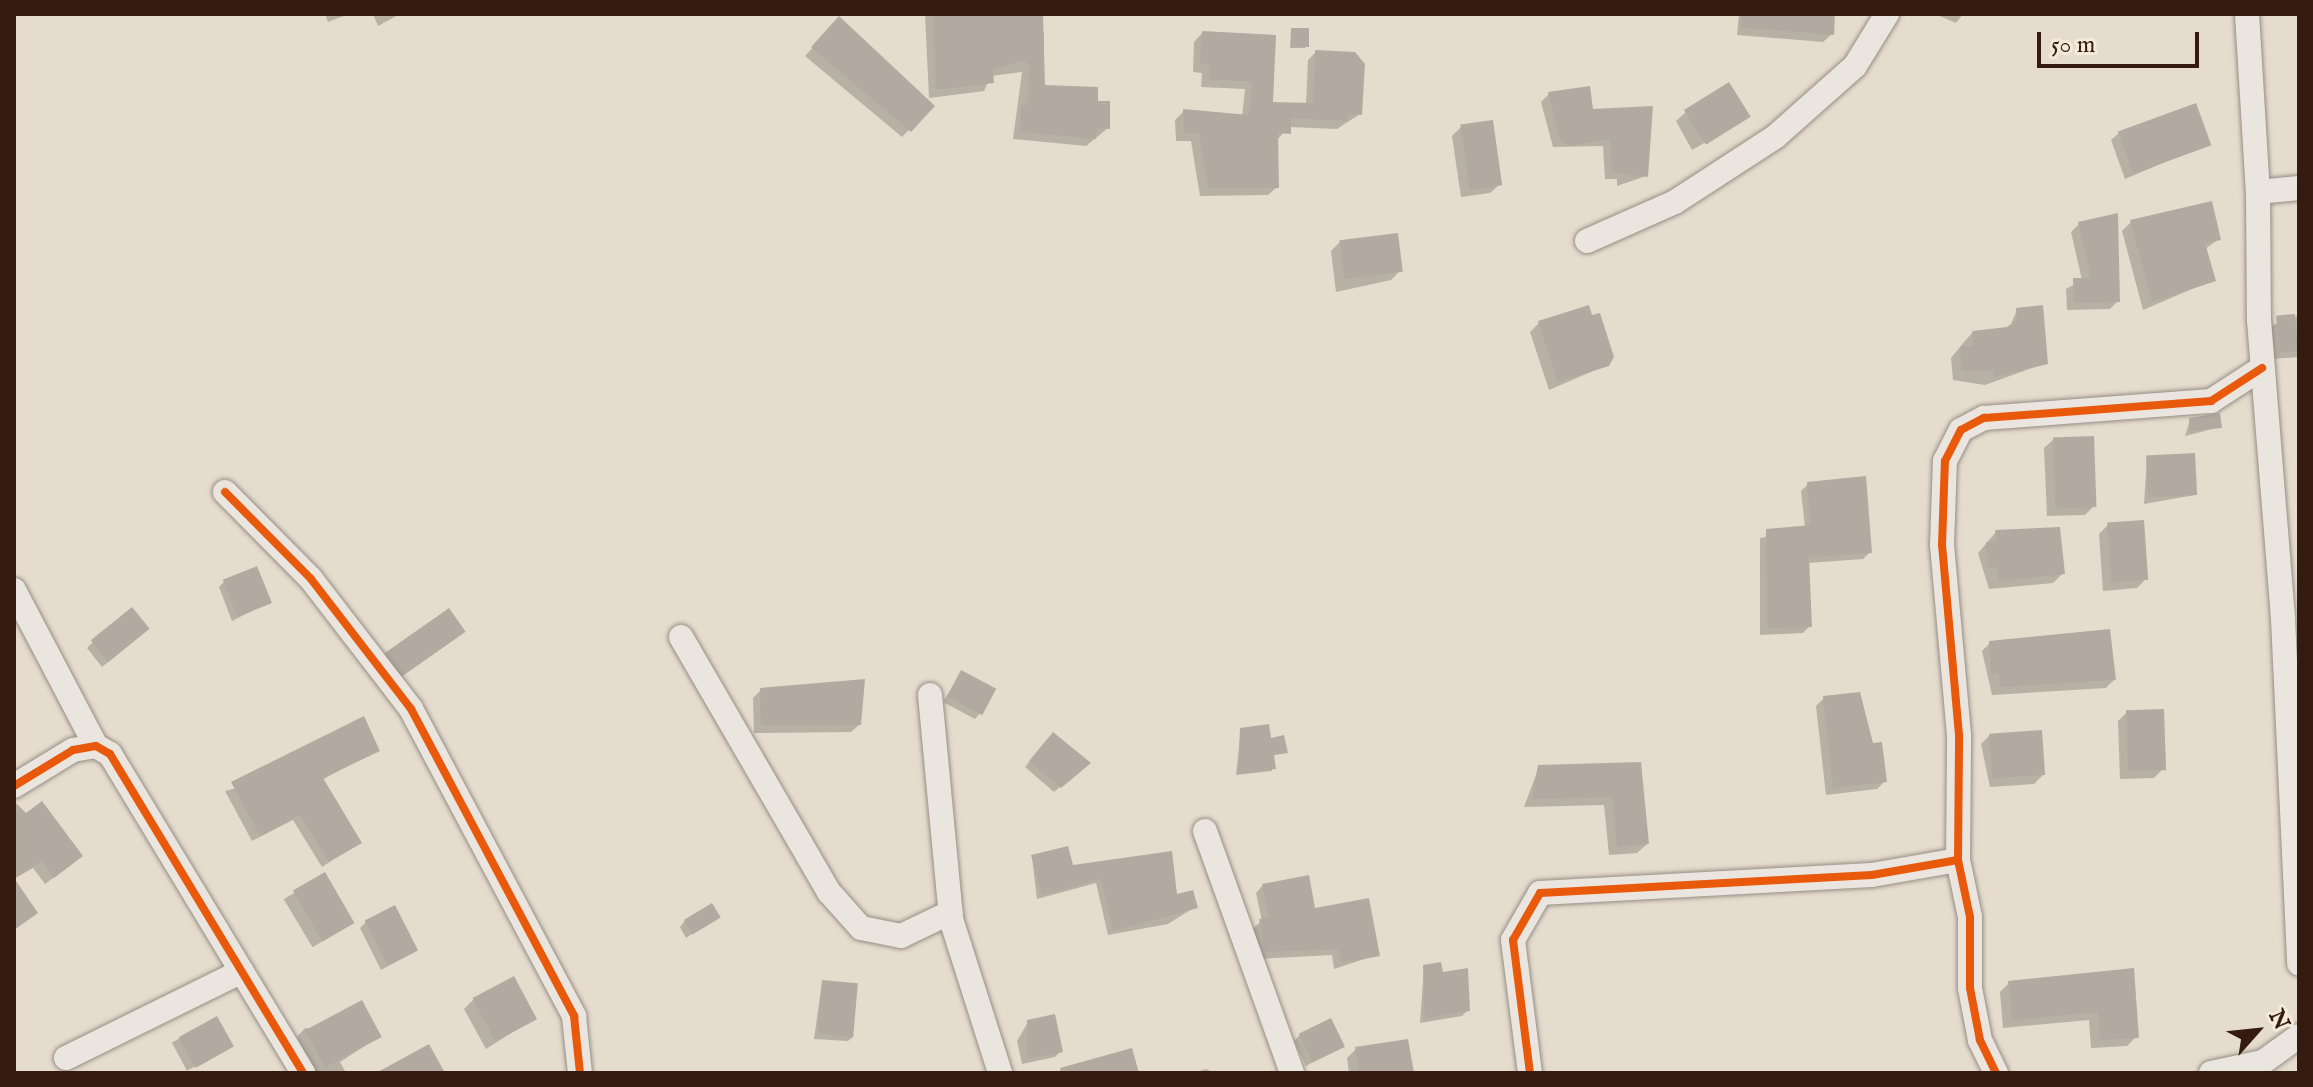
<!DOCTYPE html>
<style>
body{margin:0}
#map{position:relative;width:2313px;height:1087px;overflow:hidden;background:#e5dcce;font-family:"IM FELL English",serif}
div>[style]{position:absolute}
.shadow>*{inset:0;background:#0003;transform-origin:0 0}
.building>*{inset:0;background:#b2aaa0;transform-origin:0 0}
.roads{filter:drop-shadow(0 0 2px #968e85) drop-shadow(0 0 2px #968e85)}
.minor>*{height:24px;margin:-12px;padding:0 12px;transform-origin:12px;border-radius:12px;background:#eae6df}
.cycleway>*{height:8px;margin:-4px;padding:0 4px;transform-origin:4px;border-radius:4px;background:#e8590c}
span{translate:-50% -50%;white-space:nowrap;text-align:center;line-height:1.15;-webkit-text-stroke:6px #f4ead9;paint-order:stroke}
.frame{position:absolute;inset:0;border:16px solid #351a0f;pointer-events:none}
.north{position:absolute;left:2217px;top:991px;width:80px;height:80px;-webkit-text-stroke:6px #f4ead9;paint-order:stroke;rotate:63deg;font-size:22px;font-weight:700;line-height:32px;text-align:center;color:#351a0f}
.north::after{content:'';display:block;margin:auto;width:28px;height:36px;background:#351a0f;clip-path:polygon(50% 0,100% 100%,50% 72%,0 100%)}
.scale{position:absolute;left:2037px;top:32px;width:162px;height:36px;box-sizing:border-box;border:4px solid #351a0f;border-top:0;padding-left:10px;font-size:24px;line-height:28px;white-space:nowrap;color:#351a0f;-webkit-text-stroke:6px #f4ead9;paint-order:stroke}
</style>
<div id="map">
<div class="shadow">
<div style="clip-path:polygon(325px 14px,349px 14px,328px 22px)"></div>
<div style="clip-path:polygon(373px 14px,400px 14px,378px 26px)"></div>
<div style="clip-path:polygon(925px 14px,984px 14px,985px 21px,1036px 14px,1044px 34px,1043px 87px,1108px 128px,1086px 146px,1013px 139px,1022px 72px,991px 76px,984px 91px,929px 98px)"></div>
<div style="clip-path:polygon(1739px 14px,1832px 14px,1832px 34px,1823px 42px,1737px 35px)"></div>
<div style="clip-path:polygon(1935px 14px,1963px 14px,1956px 23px)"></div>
<div style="clip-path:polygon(839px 19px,932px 106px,902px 137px,805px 56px)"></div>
<div style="clip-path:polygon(1291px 30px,1308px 45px,1305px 48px,1290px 48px)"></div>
<div style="clip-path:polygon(1202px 33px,1274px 37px,1270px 103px,1306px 105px,1308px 60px,1316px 52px,1360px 114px,1337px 129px,1289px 127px,1276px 141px,1277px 187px,1268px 195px,1200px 196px,1191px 141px,1176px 141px,1175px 120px,1184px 111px,1242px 117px,1245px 89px,1201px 87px,1202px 73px,1193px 72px,1194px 42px)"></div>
<div style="clip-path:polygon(1549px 94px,1592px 111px,1651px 108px,1646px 176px,1617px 186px,1617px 179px,1605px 179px,1603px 146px,1553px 147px,1541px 102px)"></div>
<div style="clip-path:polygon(1686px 112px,1749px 117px,1692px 150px,1676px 121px)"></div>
<div style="clip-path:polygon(1461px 127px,1500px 184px,1490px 193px,1461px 197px,1452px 136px)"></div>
<div style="clip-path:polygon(2120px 132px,2208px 144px,2125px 179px,2111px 140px)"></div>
<div style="clip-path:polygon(2131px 222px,2219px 239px,2205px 249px,2213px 280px,2143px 310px,2122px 231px)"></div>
<div style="clip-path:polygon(2079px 224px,2118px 301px,2110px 309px,2067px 310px,2066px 289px,2082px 280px,2071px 232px)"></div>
<div style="clip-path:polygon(1340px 242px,1400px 271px,1391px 280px,1336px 292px,1331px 251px)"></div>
<div style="clip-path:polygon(2299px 273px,2299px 357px,2272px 359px,2270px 326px,2298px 316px)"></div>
<div style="clip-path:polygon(2017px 310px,2046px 363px,1985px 385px,1953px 380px,1951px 358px,1964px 342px,1973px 332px,2009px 329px)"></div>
<div style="clip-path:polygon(1539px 323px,1607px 365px,1549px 390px,1530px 332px)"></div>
<div style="clip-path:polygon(2190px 420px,2220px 427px,2185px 436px)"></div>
<div style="clip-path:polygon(2054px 439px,2094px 506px,2085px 515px,2047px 516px,2044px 448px)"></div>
<div style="clip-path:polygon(2147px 457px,2195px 495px,2144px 504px)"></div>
<div style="clip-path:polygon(1808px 484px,1870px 552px,1863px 559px,1808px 563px,1810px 626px,1803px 633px,1760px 635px,1760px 538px,1805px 528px,1801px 491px)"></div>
<div style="clip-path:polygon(2108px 525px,2146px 579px,2137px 588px,2103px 591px,2099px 534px)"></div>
<div style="clip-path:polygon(1996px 532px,2062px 574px,2053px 583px,1989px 589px,1978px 553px)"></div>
<div style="clip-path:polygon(224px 582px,269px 602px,232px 621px,219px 587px)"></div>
<div style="clip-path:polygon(463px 632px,393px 682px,378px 661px,386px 652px)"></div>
<div style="clip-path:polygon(141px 635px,102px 667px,87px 648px,93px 642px)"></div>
<div style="clip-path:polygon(1990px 643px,2114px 680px,2106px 688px,1992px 695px,1982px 651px)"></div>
<div style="clip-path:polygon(961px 673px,980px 713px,975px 719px,943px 702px)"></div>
<div style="clip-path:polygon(761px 690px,860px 724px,851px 732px,754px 733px,753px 698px)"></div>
<div style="clip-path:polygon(1824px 698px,1872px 745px,1885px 781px,1877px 789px,1826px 795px,1816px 706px)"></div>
<div style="clip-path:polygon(2127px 712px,2163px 769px,2154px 778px,2120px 779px,2118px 721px)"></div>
<div style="clip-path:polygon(1241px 730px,1286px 752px,1272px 756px,1272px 771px,1236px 775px)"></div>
<div style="clip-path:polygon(1990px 735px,2043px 775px,2034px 784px,1990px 787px,1981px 744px)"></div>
<div style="clip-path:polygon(1048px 740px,1088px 763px,1054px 792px,1025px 767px)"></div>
<div style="clip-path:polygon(377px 750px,322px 780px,359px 842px,322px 867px,293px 820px,252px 841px,225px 791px)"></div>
<div style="clip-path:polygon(1639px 765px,1647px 844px,1637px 853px,1609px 855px,1604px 805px,1524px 807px,1539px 767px)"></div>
<div style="clip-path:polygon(14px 821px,73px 863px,45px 884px,33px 868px,14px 879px)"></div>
<div style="clip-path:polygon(1032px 857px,1175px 896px,1195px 907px,1168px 924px,1108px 935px,1096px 883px,1037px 899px)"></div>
<div style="left:324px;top:875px;width:56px;height:47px;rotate:59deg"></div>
<div style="clip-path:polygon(1263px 885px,1314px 910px,1377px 955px,1334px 969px,1332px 955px,1258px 959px,1253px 928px,1262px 921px,1256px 893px)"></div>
<div style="clip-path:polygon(718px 917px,686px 938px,680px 927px,685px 921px)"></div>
<div style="clip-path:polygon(366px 922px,416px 950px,381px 970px,360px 928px)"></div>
<div style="clip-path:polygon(1424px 967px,1441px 975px,1468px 1010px,1462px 1016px,1420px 1023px)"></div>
<div style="clip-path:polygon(2132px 971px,2136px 1037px,2127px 1046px,2091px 1048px,2089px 1020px,2003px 1028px,2000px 992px,2009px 983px)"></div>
<div style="clip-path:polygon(822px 982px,854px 1036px,848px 1041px,814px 1039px)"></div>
<div style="clip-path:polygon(473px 1000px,535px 1018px,486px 1049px,464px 1009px)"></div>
<div style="left:216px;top:1019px;width:32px;height:50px;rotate:62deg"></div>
<div style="clip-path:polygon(1028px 1022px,1061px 1051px,1055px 1057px,1022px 1064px,1017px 1041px)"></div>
<div style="clip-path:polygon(305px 1028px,380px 1036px,340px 1062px,346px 1073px,315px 1073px,297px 1037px)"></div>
<div style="clip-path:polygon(1300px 1035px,1342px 1046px,1306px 1066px,1294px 1041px)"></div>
<div style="clip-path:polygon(1356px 1049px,1410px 1073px,1349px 1073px,1347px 1058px)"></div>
<div style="clip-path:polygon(1206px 1069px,1215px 1073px,1194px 1073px)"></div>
</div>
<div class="building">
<div style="clip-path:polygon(933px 14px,1043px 16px,1045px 85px,1098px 87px,1098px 101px,1110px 101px,1110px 129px,1097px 128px,1096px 139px,1020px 132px,1021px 105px,1028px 105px,1029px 65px,1023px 60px,993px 70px,994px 83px,936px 90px)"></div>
<div style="clip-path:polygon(1741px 14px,1835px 14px,1834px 35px,1740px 27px)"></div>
<div style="clip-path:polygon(839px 16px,935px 106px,911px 132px,811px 47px)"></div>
<div style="left:1291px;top:28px;width:18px;height:19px"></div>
<div style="clip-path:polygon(1202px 31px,1276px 35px,1273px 102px,1313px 103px,1315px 50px,1355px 52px,1365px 64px,1362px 115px,1348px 114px,1347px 121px,1291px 118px,1291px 134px,1278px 133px,1279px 188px,1208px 188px,1199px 133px,1184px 133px,1183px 109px,1249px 115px,1252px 82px,1209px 79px,1210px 65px,1200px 64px)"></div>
<div style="left:1729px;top:82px;width:41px;height:53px;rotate:58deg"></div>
<div style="clip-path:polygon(1590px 86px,1593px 109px,1653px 106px,1648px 177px,1612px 172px,1610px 139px,1569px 146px,1560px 140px,1548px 92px)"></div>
<div style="left:2196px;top:103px;width:45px;height:83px;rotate:70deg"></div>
<div style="left:1493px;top:120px;width:66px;height:33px;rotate:82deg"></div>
<div style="clip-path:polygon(2212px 201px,2221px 240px,2205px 243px,2216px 281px,2152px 302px,2130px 220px)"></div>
<div style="clip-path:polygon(2118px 213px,2120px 302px,2074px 303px,2073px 278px,2091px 278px,2078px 222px)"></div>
<div style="left:1398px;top:233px;width:39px;height:59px;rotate:83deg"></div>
<div style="clip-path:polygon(1589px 305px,1592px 315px,1600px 313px,1614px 357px,1609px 366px,1558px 382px,1538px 321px)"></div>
<div style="clip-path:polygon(2043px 305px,2048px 364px,1994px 377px,1993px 371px,1962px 371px,1960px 347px,1974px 346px,1972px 331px,2007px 327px,2017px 320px,2016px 308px)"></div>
<div style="left:2295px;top:314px;width:37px;height:19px;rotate:85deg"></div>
<div style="clip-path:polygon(2220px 413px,2222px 428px,2190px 431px,2189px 418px)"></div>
<div style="left:2094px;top:436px;width:71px;height:41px;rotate:88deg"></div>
<div style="left:2195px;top:453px;width:42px;height:49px;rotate:87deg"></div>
<div style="clip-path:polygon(1866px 476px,1872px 553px,1809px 557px,1812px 627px,1767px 628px,1766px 529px,1811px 525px,1807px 482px)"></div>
<div style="left:2144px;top:520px;width:60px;height:37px;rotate:86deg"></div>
<div style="clip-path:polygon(2060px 527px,2065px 574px,1998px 581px,1997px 567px,1989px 568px,1986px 542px,1997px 541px,1995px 530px)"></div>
<div style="left:257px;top:566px;width:40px;height:37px;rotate:68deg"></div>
<div style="left:132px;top:607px;width:28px;height:53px;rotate:51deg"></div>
<div style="left:449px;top:608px;width:29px;height:77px;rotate:55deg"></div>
<div style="clip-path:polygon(2110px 629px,2116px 680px,2000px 687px,1999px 673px,1991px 674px,1989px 641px)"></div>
<div style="left:961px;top:670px;width:40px;height:30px;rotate:28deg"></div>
<div style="clip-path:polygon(865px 679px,861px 725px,761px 725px,760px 688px)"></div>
<div style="clip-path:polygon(1860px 692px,1873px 743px,1882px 742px,1887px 782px,1833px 788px,1823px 696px)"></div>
<div style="left:2164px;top:709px;width:61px;height:38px;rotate:88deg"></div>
<div style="clip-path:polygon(364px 716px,380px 751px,323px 778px,362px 843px,329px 862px,300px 815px,260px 836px,231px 782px)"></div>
<div style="clip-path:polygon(1269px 724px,1271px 738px,1284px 735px,1288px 753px,1274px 755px,1276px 769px,1238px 774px,1240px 728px)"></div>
<div style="left:2042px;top:730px;width:45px;height:53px;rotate:86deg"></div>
<div style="clip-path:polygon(1053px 732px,1091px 763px,1061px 788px,1029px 761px)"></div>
<div style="clip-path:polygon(1641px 762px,1649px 844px,1617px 847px,1613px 797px,1532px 799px,1538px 765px)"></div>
<div style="clip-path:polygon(14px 801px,26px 813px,42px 801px,83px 856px,54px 878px,42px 861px,14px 878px)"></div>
<div style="clip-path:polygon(1068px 846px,1073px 865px,1172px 851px,1177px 894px,1193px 890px,1198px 908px,1113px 931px,1101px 879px,1042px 895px,1031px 855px)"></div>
<div style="left:325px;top:872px;width:59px;height:37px;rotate:60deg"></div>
<div style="clip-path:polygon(1309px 875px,1315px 908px,1369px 898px,1380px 956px,1341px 963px,1338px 949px,1265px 952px,1259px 919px,1269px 918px,1262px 884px)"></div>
<div style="clip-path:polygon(14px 878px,38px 913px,14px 930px)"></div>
<div style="left:712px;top:903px;width:17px;height:33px;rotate:59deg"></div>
<div style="left:395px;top:905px;width:51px;height:34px;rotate:63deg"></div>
<div style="clip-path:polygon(1441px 962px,1443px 972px,1468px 968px,1470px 1011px,1425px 1018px,1423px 965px)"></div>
<div style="clip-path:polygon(2134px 968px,2139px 1038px,2100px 1040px,2098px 1012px,2012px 1020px,2008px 981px)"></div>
<div style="left:514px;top:976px;width:49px;height:47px;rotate:62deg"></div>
<div style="left:822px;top:980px;width:36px;height:54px;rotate:5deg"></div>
<div style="left:362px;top:1000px;width:42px;height:64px;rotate:62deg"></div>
<div style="clip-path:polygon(1055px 1014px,1063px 1052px,1027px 1059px,1027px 1020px)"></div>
<div style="left:217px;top:1016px;width:35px;height:44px;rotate:61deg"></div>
<div style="left:1331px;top:1018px;width:32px;height:36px;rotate:64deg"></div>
<div style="clip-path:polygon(1408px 1039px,1414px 1073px,1359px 1073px,1355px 1047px)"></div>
<div style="clip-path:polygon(429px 1044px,445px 1073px,376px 1073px)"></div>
<div style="clip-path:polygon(1132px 1048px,1139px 1073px,1061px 1073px,1060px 1068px)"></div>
</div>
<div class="roads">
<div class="minor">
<div style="left:2247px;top:14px;width:178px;rotate:86.5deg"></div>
<div style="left:2299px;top:188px;width:41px;rotate:174.4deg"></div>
<div style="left:2258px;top:192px;width:128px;rotate:89.6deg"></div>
<div style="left:2259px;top:320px;width:300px;rotate:85.4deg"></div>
<div style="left:2283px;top:619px;width:345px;rotate:87.3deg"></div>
<div style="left:1587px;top:241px;width:96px;rotate:-23.9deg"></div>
<div style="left:1675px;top:202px;width:119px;rotate:-33deg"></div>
<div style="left:1775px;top:137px;width:107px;rotate:-41.6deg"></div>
<div style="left:1855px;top:66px;width:61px;rotate:-58.4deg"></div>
<div style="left:225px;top:492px;width:122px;rotate:45.3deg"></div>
<div style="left:311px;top:579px;width:164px;rotate:52.4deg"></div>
<div style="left:411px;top:709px;width:348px;rotate:62deg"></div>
<div style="left:574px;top:1016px;width:57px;rotate:84deg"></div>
<div style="left:14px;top:590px;width:176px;rotate:62.3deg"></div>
<div style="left:681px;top:637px;width:295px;rotate:59.9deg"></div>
<div style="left:829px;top:892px;width:48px;rotate:48.4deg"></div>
<div style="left:861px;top:928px;width:41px;rotate:11.3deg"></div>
<div style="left:901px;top:936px;width:55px;rotate:-25.6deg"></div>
<div style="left:930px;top:695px;width:225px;rotate:84.6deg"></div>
<div style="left:951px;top:919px;width:162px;rotate:72.3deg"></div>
<div style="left:14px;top:786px;width:69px;rotate:-31.4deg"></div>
<div style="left:73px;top:750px;width:23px;rotate:-10deg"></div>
<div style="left:96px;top:746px;width:16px;rotate:30deg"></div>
<div style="left:110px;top:754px;width:373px;rotate:58.8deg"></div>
<div style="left:1205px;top:831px;width:257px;rotate:70.2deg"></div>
<div style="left:66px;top:1058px;width:196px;rotate:-26.3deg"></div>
<div style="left:1530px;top:1073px;width:134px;rotate:-97.3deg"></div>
<div style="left:1513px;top:940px;width:54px;rotate:-60.1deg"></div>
<div style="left:1540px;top:893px;width:332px;rotate:-3.1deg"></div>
<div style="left:1872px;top:875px;width:87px;rotate:-9.9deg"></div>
<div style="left:1996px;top:1073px;width:37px;rotate:-116deg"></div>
<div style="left:1980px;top:1040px;width:53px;rotate:-100.9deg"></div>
<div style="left:1970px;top:988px;width:71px;rotate:-90deg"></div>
<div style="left:1970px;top:917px;width:58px;rotate:-101.9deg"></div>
<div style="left:1958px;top:860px;width:125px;rotate:-89.5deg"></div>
<div style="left:1959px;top:735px;width:191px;rotate:-95.1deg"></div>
<div style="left:1942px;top:545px;width:84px;rotate:-88deg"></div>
<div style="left:1945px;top:461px;width:35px;rotate:-63deg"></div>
<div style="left:1961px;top:430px;width:26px;rotate:-28deg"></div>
<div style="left:1984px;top:418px;width:228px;rotate:-4.3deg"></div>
<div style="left:2211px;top:401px;width:61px;rotate:-32.9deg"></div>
<div style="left:2211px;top:1073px;width:53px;rotate:-11.9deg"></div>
<div style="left:2263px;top:1062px;width:44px;rotate:-35.8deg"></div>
</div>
</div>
<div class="cycleway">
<div style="left:225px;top:492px;width:122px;rotate:45.3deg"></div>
<div style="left:311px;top:579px;width:164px;rotate:52.4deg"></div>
<div style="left:411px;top:709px;width:348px;rotate:62deg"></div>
<div style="left:574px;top:1016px;width:57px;rotate:84deg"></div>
<div style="left:14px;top:786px;width:69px;rotate:-31.4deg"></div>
<div style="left:73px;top:750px;width:23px;rotate:-10deg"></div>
<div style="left:96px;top:746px;width:16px;rotate:30deg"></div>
<div style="left:110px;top:754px;width:373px;rotate:58.8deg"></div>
<div style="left:1530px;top:1073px;width:134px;rotate:-97.3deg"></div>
<div style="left:1513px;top:940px;width:54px;rotate:-60.1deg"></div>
<div style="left:1540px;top:893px;width:332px;rotate:-3.1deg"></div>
<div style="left:1872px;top:875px;width:87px;rotate:-9.9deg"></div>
<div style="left:1996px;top:1073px;width:37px;rotate:-116deg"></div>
<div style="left:1980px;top:1040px;width:53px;rotate:-100.9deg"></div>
<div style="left:1970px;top:988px;width:71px;rotate:-90deg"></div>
<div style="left:1970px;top:917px;width:58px;rotate:-101.9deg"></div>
<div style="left:1958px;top:860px;width:125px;rotate:-89.5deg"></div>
<div style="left:1959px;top:735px;width:191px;rotate:-95.1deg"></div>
<div style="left:1942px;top:545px;width:84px;rotate:-88deg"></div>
<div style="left:1945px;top:461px;width:35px;rotate:-63deg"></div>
<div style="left:1961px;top:430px;width:26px;rotate:-28deg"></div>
<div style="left:1984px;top:418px;width:228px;rotate:-4.3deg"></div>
<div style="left:2211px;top:401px;width:61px;rotate:-32.9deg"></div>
</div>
<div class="frame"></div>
<div class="north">N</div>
<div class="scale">50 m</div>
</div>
